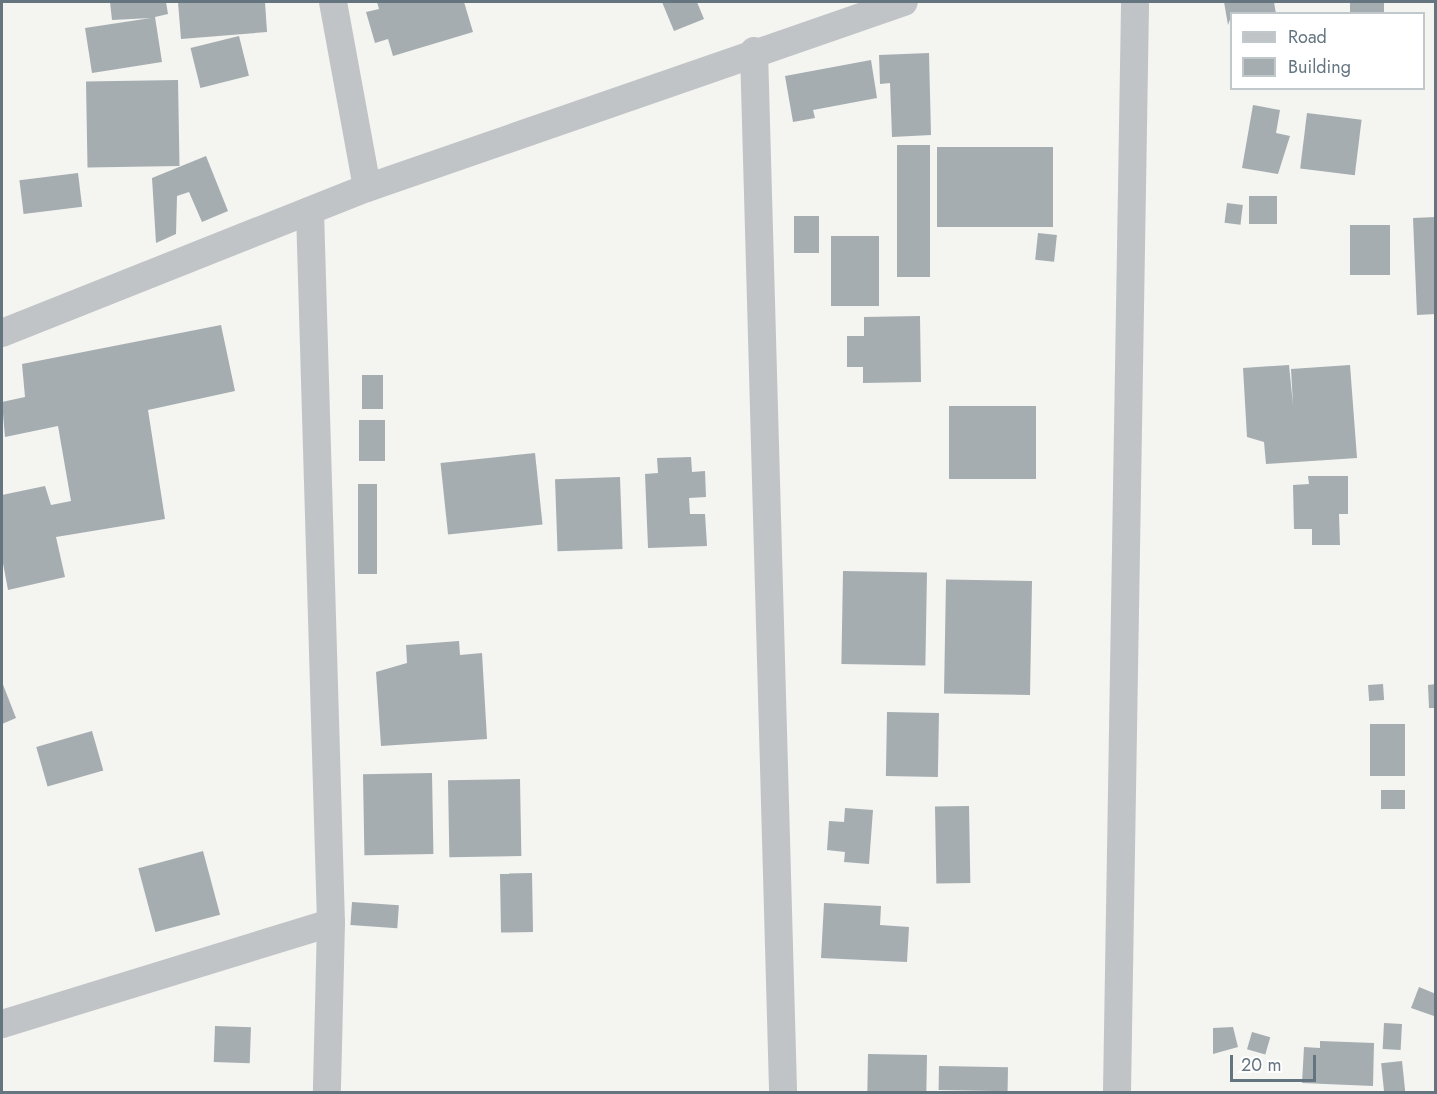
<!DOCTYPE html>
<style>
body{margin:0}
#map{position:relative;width:1437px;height:1094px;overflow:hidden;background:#f4f4f1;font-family:Jost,sans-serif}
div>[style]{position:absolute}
.building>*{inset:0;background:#a5adb1;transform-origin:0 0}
.minor>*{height:28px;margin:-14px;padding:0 14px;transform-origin:14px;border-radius:14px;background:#c0c4c7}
span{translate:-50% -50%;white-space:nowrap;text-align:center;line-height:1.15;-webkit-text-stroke:6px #fff;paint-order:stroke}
.frame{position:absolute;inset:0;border:3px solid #657580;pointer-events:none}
.legend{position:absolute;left:1230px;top:12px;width:195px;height:78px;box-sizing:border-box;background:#fff;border:2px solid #c1c8cc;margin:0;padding:8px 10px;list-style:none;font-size:18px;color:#657580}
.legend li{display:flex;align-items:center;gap:12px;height:30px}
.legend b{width:30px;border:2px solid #c1c8cc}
.scale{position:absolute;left:1230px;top:1055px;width:86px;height:27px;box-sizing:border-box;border:3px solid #657580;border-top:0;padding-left:8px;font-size:18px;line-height:21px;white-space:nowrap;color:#657580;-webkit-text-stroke:4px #fff;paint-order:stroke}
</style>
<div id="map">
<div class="building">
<div style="clip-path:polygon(110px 2px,166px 2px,168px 14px,155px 17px,162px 62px,92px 73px,85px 28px,151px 18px,112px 20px)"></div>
<div style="clip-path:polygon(178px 2px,265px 2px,267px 32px,181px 39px)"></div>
<div style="clip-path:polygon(377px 2px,464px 2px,473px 32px,393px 56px,388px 39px,375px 43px,366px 12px,379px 9px)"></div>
<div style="clip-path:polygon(662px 2px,697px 2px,704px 19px,674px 31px)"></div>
<div style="clip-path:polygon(1224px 2px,1274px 2px,1276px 14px,1232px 14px,1228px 25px)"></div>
<div style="left:1350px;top:2px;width:34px;height:12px"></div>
<div style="left:239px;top:36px;width:41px;height:50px;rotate:76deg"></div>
<div style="clip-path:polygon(929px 53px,931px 135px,892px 137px,890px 83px,880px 84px,879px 55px)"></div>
<div style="clip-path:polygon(871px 60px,877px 98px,813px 110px,815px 118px,793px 122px,785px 76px)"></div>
<div style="left:178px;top:80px;width:86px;height:92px;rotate:89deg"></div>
<div style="clip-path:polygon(1253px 105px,1280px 110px,1276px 133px,1290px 136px,1278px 174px,1242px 168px)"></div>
<div style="left:1307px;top:113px;width:55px;height:56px;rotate:7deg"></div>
<div style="left:897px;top:145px;width:33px;height:132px"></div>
<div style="left:937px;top:147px;width:116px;height:80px"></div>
<div style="clip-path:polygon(206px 156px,228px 211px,202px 222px,189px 192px,177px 196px,176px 234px,156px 243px,152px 178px)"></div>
<div style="left:78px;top:173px;width:34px;height:59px;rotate:83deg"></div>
<div style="left:1249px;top:196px;width:28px;height:28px"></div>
<div style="left:1227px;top:203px;width:16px;height:20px;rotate:7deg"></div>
<div style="left:794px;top:216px;width:25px;height:37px"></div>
<div style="clip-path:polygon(1436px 217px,1436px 314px,1417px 315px,1413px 218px)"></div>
<div style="left:1390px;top:225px;width:50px;height:40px;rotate:90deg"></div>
<div style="left:1038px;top:233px;width:19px;height:27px;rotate:6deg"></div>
<div style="left:831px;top:236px;width:48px;height:70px"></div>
<div style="clip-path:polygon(920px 316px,921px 382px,863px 383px,863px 367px,847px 367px,847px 336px,864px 336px,864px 317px)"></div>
<div style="clip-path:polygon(221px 325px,235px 391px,148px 410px,165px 519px,56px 537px,65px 577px,8px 590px,2px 558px,2px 495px,45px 486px,51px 505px,71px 501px,58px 426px,5px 437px,2px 402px,25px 397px,22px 364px)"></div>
<div style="clip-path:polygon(1289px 365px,1293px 405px,1291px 369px,1350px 365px,1357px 458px,1266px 464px,1264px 442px,1247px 437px,1243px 368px)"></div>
<div style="left:362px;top:375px;width:21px;height:34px"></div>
<div style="left:1036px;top:406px;width:73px;height:87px;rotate:90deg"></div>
<div style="left:359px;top:420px;width:26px;height:41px"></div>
<div style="left:535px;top:453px;width:72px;height:95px;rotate:84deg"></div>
<div style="clip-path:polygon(691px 457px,692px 472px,705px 471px,706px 497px,689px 498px,690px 514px,705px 514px,707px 546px,648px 548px,645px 474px,658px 473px,657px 458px)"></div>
<div style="clip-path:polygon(1308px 476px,1348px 476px,1348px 514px,1339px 514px,1340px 545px,1312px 545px,1312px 529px,1294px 529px,1293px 485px,1309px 484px)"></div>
<div style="left:620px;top:477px;width:72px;height:65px;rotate:88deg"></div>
<div style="left:358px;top:484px;width:19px;height:90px"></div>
<div style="left:843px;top:571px;width:84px;height:93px;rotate:1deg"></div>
<div style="left:1032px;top:581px;width:114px;height:86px;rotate:91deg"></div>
<div style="clip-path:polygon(459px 641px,460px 655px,482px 653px,487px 739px,381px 746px,376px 672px,407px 663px,406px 645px)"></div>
<div style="clip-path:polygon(2px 682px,16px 718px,2px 724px)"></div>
<div style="left:1383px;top:684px;width:16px;height:15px;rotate:86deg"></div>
<div style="clip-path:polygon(1436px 684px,1436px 708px,1429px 708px,1428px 685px)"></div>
<div style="left:887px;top:712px;width:52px;height:64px;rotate:1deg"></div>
<div style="left:1370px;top:724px;width:35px;height:52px"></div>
<div style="left:92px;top:731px;width:41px;height:58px;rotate:74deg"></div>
<div style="left:432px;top:773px;width:81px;height:69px;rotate:89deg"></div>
<div style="left:520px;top:779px;width:77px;height:72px;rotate:89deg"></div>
<div style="left:1381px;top:790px;width:24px;height:19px"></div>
<div style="left:969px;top:806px;width:77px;height:34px;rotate:89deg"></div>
<div style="clip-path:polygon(845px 808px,873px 810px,869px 864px,844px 862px,845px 852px,827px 850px,829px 821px,844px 822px)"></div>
<div style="left:203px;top:851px;width:66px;height:67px;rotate:75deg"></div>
<div style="left:532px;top:873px;width:59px;height:32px;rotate:89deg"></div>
<div style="left:352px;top:902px;width:47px;height:23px;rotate:4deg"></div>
<div style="clip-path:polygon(824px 903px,881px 906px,880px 925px,909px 927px,907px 962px,821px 958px)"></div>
<div style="clip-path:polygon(1419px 987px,1436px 994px,1434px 1016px,1411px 1008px)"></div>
<div style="left:1384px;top:1023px;width:18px;height:26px;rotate:3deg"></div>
<div style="left:215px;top:1026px;width:36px;height:36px;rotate:2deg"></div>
<div style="clip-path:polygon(1233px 1027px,1238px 1047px,1213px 1054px,1213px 1028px)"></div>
<div style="left:1252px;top:1032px;width:19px;height:18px;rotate:16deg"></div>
<div style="clip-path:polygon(1320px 1041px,1374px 1043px,1373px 1086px,1302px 1083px,1304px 1047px,1320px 1048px)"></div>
<div style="left:868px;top:1054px;width:59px;height:38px;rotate:1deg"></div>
<div style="left:1402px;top:1061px;width:31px;height:21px;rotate:84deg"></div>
<div style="left:939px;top:1066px;width:69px;height:24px;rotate:1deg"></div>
</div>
<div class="minor">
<div style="left:333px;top:2px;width:189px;rotate:79.6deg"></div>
<div style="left:754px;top:51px;width:1041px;rotate:88.4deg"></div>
<div style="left:310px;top:211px;width:712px;rotate:88.31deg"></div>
<div style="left:331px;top:923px;width:169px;rotate:91.4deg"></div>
<div style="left:2px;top:333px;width:393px;rotate:-21.7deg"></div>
<div style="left:367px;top:188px;width:568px;rotate:-19.1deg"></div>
<div style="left:2px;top:1024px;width:344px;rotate:-17.1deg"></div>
<div style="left:1117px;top:1092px;width:1090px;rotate:-89.05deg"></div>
</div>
<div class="frame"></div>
<ul class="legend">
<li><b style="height:8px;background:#c0c4c7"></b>Road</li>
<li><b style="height:16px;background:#a5adb1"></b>Building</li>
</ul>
<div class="scale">20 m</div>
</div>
